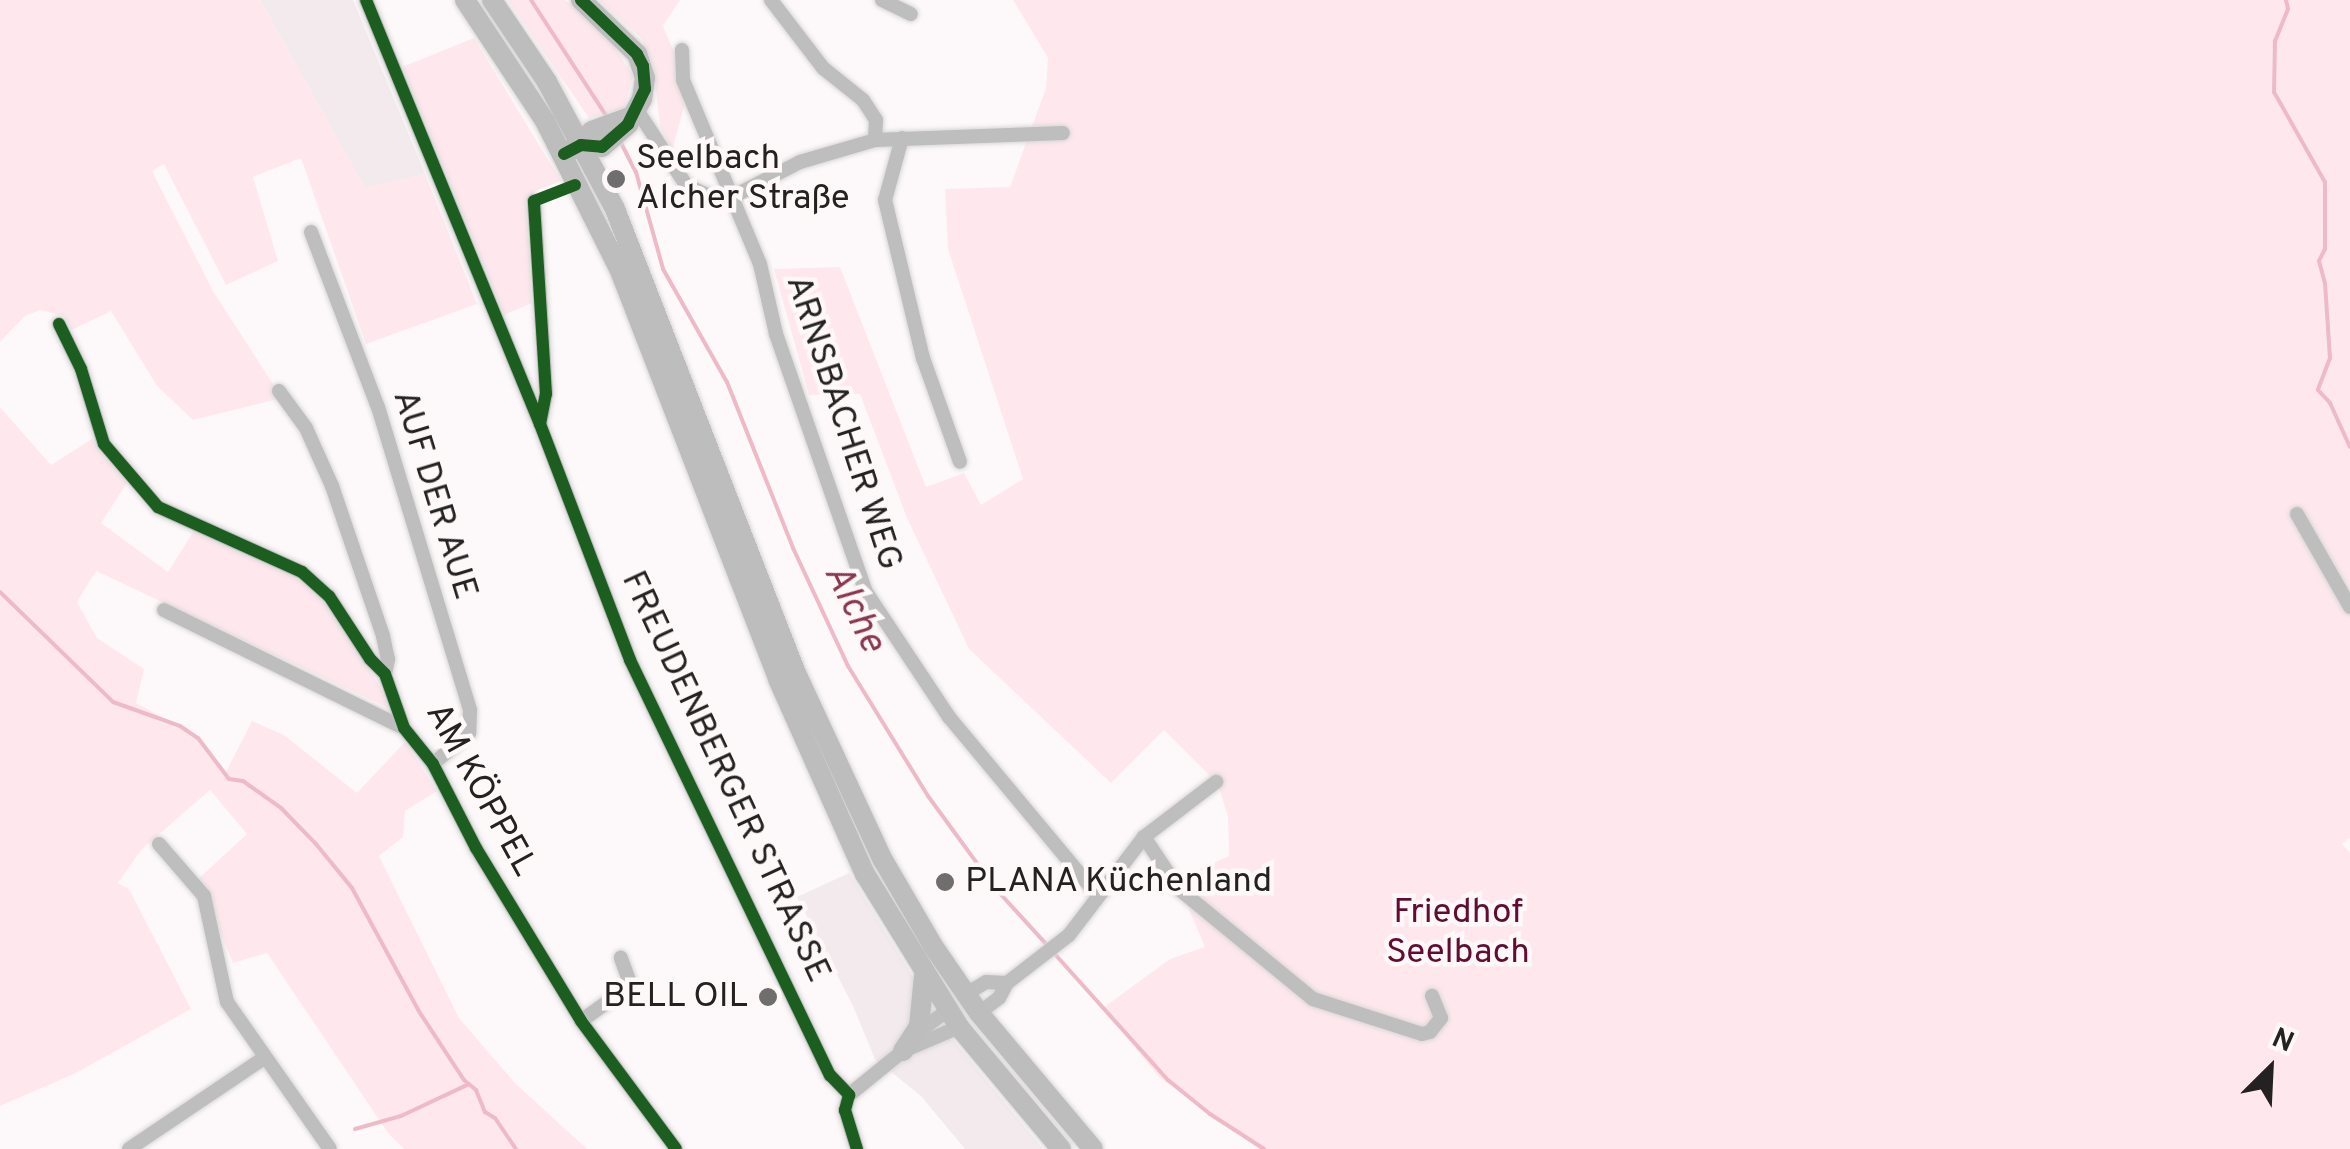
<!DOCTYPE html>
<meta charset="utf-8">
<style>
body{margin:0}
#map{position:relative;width:2350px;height:1149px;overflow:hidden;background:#fdf9fa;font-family:Overpass,sans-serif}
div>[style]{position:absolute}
.built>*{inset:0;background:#f3eaed}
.green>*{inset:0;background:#fee8ed}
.stream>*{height:4px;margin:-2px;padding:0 2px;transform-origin:2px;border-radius:2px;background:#eebac8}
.roads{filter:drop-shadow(0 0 2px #d9d7d7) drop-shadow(0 0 2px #d9d7d7)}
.street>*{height:14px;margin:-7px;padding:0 7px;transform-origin:7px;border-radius:7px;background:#bebebe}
.secondary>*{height:20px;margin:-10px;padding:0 10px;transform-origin:10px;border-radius:10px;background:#bdbdbe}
.cycleway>*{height:12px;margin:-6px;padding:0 6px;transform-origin:6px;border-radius:6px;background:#1b5e20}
.dots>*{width:28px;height:28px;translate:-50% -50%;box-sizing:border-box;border:5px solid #fef8f9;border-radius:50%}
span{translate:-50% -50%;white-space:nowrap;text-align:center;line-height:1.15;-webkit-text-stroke:9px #fef8f9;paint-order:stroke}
.poi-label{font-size:35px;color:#232122}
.left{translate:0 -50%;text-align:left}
.right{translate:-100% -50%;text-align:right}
.street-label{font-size:35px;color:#232122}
.park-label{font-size:35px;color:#610c30}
.water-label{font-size:38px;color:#8a3552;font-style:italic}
.north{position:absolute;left:2220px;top:1019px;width:100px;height:100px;-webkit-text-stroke:8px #fef8f9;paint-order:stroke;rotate:24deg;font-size:28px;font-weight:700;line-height:40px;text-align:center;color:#232122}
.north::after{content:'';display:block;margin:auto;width:35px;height:45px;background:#232122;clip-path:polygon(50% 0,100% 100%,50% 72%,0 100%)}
</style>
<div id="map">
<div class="built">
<div style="clip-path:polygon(260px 0,353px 0,425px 174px,365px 189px)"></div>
<div style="clip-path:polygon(849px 873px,948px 1034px,1043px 1149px,965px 1149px,921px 1096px,875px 1059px,853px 1006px,797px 897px)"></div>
</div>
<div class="green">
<div style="clip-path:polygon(0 0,260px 0,365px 188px,425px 174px,477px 304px,366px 344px,301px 158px,253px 177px,278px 261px,226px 285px,164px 164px,152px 171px,213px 291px,282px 398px,193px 420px,157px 386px,111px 311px,72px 330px,64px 316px,40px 310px,25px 316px,0 342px)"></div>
<div style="clip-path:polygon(508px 0,565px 0,607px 35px,633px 76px,624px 108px,589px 118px)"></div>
<div style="clip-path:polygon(599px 0,680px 0,663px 26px,676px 57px,685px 103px,672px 151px,660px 125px,653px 66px,642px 39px)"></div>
<div style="clip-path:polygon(1013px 0,2350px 0,2350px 838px,2342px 844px,2350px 853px,2350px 1149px,1259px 1149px,1159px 1077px,1103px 1008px,1170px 959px,1205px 947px,1176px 879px,1229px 856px,1228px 817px,1218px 784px,1164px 730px,1111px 783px,969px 649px,907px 518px,860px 394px,809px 395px,774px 269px,840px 267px,926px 487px,964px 473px,981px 505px,1023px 479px,948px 249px,945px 189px,1010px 187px,1046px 88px,1048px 58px)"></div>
<div style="clip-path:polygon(474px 38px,561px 181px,535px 191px,527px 208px,532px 303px,504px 315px,402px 67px)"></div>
<div style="clip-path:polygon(0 407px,51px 465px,92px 439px,127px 483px,101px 523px,168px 572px,195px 529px,314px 582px,395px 711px,96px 571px,77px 602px,97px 638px,144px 669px,136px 703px,200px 738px,224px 776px,252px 721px,284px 735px,357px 793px,405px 742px,437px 791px,405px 811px,403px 837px,379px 856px,459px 1018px,515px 1083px,587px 1149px,404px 1149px,388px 1133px,267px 953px,233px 963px,198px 879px,247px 834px,210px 790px,142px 849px,118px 883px,129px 889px,191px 1009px,76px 1073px,0 1106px)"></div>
</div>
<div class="stream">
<div style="left:531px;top:0;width:140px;rotate:57deg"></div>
<div style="left:2286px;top:0;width:9px;rotate:77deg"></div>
<div style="left:2288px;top:9px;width:35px;rotate:112deg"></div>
<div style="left:2275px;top:41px;width:51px;rotate:91.1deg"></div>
<div style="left:2274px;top:92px;width:103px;rotate:60.5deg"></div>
<div style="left:2325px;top:182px;width:67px;rotate:90deg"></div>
<div style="left:2325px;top:249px;width:13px;rotate:117deg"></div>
<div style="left:2319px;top:261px;width:23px;rotate:75deg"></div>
<div style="left:2325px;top:283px;width:75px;rotate:86.2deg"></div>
<div style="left:2330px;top:358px;width:34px;rotate:111deg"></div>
<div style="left:2318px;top:390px;width:18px;rotate:47deg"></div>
<div style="left:2330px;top:403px;width:48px;rotate:65.6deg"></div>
<div style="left:619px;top:139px;width:37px;rotate:63deg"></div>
<div style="left:636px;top:172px;width:101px;rotate:74.4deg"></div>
<div style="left:663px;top:269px;width:130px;rotate:60.5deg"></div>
<div style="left:727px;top:382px;width:179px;rotate:68.3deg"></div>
<div style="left:793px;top:548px;width:130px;rotate:65deg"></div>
<div style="left:848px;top:666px;width:153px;rotate:58.4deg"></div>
<div style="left:928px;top:796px;width:114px;rotate:53.9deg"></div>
<div style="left:995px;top:888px;width:77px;rotate:47.6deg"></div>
<div style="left:0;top:592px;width:158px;rotate:44.2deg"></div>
<div style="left:113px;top:702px;width:71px;rotate:19.7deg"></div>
<div style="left:180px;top:726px;width:22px;rotate:34deg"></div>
<div style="left:198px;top:738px;width:51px;rotate:52.9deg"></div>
<div style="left:229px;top:779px;width:14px;rotate:8deg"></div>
<div style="left:243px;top:781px;width:47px;rotate:35.4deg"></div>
<div style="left:281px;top:808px;width:50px;rotate:45.8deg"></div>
<div style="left:316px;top:844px;width:57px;rotate:50.7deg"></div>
<div style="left:352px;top:888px;width:142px;rotate:61.5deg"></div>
<div style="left:420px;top:1013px;width:80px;rotate:56.7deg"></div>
<div style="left:464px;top:1080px;width:16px;rotate:40deg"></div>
<div style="left:476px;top:1090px;width:24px;rotate:68deg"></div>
<div style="left:485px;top:1112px;width:12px;rotate:31deg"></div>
<div style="left:495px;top:1118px;width:37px;rotate:56deg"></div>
<div style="left:1053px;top:952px;width:172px;rotate:48.1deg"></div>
<div style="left:1168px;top:1080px;width:54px;rotate:39deg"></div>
<div style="left:1210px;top:1114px;width:64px;rotate:32.9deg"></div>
<div style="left:355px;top:1129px;width:48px;rotate:-15.8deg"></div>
<div style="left:401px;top:1116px;width:75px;rotate:-25.2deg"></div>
</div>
<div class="roads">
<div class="street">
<div style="left:366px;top:0;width:458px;rotate:67.7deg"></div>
<div style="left:540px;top:424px;width:253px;rotate:69.1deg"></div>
<div style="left:630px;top:660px;width:461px;rotate:64.3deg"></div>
<div style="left:830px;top:1075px;width:28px;rotate:46deg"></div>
<div style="left:771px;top:0;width:86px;rotate:52.6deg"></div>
<div style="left:823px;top:68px;width:51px;rotate:38.7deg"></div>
<div style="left:863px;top:100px;width:24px;rotate:57deg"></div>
<div style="left:876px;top:120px;width:20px;rotate:93deg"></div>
<div style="left:882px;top:0;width:32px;rotate:26deg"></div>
<div style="left:682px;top:50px;width:30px;rotate:88deg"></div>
<div style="left:683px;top:80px;width:199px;rotate:67.3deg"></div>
<div style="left:760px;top:264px;width:72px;rotate:77.1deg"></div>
<div style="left:776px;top:334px;width:273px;rotate:70.8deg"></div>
<div style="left:866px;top:592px;width:150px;rotate:56.4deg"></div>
<div style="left:949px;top:717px;width:233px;rotate:50.2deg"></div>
<div style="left:637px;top:110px;width:90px;rotate:56.8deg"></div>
<div style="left:686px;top:185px;width:23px;rotate:25deg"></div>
<div style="left:707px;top:195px;width:23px;rotate:7deg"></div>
<div style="left:730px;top:198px;width:79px;rotate:-27.2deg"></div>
<div style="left:800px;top:162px;width:78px;rotate:-16.3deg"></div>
<div style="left:875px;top:140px;width:188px;rotate:-2.1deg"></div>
<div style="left:902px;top:138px;width:64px;rotate:105.3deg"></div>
<div style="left:885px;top:200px;width:163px;rotate:76.5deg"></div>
<div style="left:923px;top:358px;width:110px;rotate:70.4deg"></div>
<div style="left:534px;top:201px;width:193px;rotate:86.4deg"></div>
<div style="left:546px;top:394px;width:31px;rotate:101deg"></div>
<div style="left:311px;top:232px;width:187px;rotate:69.1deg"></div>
<div style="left:378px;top:407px;width:317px;rotate:73.1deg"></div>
<div style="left:470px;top:710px;width:23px;rotate:92deg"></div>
<div style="left:469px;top:733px;width:48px;rotate:139.3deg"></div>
<div style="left:59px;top:324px;width:50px;rotate:63.9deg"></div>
<div style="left:81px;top:369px;width:78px;rotate:73deg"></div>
<div style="left:104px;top:444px;width:83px;rotate:49.4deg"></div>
<div style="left:158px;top:507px;width:158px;rotate:24.3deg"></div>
<div style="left:302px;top:572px;width:36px;rotate:42deg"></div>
<div style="left:329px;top:596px;width:75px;rotate:56.9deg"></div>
<div style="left:370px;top:659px;width:21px;rotate:45deg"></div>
<div style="left:385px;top:674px;width:57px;rotate:70.6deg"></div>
<div style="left:404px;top:728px;width:46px;rotate:51.1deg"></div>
<div style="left:433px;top:764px;width:94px;rotate:62.9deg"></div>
<div style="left:476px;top:848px;width:202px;rotate:58.7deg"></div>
<div style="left:581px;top:1021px;width:159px;rotate:53.4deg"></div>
<div style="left:279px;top:391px;width:46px;rotate:53.9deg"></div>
<div style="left:306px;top:428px;width:64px;rotate:65.9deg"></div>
<div style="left:332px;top:486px;width:158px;rotate:71.2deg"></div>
<div style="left:383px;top:636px;width:24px;rotate:78deg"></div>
<div style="left:388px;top:659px;width:15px;rotate:101deg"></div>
<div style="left:2297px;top:514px;width:107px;rotate:60.3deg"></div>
<div style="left:164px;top:610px;width:267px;rotate:26.2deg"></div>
<div style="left:1144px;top:837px;width:63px;rotate:56.1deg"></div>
<div style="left:1179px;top:889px;width:173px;rotate:39.4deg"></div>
<div style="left:1313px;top:999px;width:114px;rotate:17.8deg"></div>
<div style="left:1422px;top:1034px;width:8px;rotate:-14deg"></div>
<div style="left:1430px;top:1032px;width:18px;rotate:-52deg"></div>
<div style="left:1441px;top:1018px;width:24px;rotate:-112deg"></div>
<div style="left:159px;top:844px;width:69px;rotate:49.1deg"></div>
<div style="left:204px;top:896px;width:108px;rotate:77.8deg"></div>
<div style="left:227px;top:1002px;width:179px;rotate:55deg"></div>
<div style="left:966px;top:994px;width:23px;rotate:-31deg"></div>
<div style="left:986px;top:982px;width:21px;rotate:3deg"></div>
<div style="left:979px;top:1013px;width:25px;rotate:-37deg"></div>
<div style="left:999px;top:998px;width:17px;rotate:-62deg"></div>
<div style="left:1007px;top:983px;width:78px;rotate:-37.7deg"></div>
<div style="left:1069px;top:935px;width:123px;rotate:-52.6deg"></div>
<div style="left:1144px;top:837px;width:91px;rotate:-37.4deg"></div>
<div style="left:581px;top:1021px;width:57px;rotate:-35.7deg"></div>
<div style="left:627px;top:988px;width:6px;rotate:-59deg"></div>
<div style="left:630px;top:983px;width:27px;rotate:-110deg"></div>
<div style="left:916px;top:1034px;width:40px;rotate:-37deg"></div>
<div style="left:849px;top:1095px;width:70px;rotate:-39.2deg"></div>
<div style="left:903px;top:1051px;width:61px;rotate:-23.2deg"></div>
<div style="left:849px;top:1095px;width:16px;rotate:105deg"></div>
<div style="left:845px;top:1110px;width:41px;rotate:72.9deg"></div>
<div style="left:129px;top:1149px;width:163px;rotate:-34deg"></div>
</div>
<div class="secondary">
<div style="left:465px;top:0;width:145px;rotate:56.5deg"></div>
<div style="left:545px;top:121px;width:168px;rotate:63.4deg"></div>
<div style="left:620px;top:271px;width:438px;rotate:68.8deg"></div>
<div style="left:778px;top:679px;width:214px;rotate:66deg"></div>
<div style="left:865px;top:874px;width:180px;rotate:58.4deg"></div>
<div style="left:959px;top:1027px;width:159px;rotate:50.1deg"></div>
<div style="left:492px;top:0;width:99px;rotate:56.1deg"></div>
<div style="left:547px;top:82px;width:144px;rotate:61.8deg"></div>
<div style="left:615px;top:209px;width:498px;rotate:68.7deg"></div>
<div style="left:796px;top:673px;width:206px;rotate:65.1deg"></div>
<div style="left:883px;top:860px;width:99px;rotate:59.8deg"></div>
<div style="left:933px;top:946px;width:81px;rotate:55.5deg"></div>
<div style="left:979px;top:1013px;width:177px;rotate:50deg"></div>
<div style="left:581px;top:145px;width:21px;rotate:5deg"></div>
<div style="left:602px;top:147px;width:35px;rotate:-41deg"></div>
<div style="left:628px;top:124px;width:29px;rotate:-61deg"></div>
<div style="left:642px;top:99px;width:21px;rotate:-82deg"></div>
<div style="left:645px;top:78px;width:25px;rotate:-108deg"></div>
<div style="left:637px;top:54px;width:78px;rotate:-136deg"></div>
<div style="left:570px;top:151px;width:30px;rotate:-42deg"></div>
<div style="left:592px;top:131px;width:40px;rotate:-20.2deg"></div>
<div style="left:903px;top:1051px;width:30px;rotate:-57deg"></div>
<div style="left:919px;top:1026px;width:50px;rotate:-84.3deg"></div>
</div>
</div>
<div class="cycleway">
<div style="left:366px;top:0;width:458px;rotate:67.7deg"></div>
<div style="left:540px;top:424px;width:253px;rotate:69.1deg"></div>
<div style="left:630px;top:660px;width:461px;rotate:64.3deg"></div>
<div style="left:830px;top:1075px;width:28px;rotate:46deg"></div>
<div style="left:849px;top:1095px;width:16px;rotate:105deg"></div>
<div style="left:845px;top:1110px;width:41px;rotate:72.9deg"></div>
<div style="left:564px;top:154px;width:19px;rotate:-28deg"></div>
<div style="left:581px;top:145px;width:21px;rotate:5deg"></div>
<div style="left:602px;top:147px;width:35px;rotate:-41deg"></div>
<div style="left:628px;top:124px;width:39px;rotate:-64deg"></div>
<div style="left:645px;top:89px;width:23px;rotate:-95deg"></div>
<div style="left:643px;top:66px;width:13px;rotate:-117deg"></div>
<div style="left:637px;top:54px;width:78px;rotate:-136deg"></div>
<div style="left:59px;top:324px;width:50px;rotate:63.9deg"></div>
<div style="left:81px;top:369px;width:78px;rotate:73deg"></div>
<div style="left:104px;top:444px;width:83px;rotate:49.4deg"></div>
<div style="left:158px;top:507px;width:158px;rotate:24.3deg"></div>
<div style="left:302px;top:572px;width:36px;rotate:42deg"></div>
<div style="left:329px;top:596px;width:75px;rotate:56.9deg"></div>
<div style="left:370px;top:659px;width:21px;rotate:45deg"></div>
<div style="left:385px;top:674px;width:57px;rotate:70.6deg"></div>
<div style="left:404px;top:728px;width:46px;rotate:51.1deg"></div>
<div style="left:433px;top:764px;width:94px;rotate:62.9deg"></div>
<div style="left:476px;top:848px;width:202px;rotate:58.7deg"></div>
<div style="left:581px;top:1021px;width:159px;rotate:53.4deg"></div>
<div style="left:540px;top:424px;width:31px;rotate:-79deg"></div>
<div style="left:546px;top:394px;width:193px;rotate:-93.6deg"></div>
<div style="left:534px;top:201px;width:44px;rotate:-21.3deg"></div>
</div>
<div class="dots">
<div style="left:616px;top:179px;background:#6f6d6e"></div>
<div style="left:945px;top:882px;background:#6f6d6e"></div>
<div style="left:768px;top:997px;background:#6f6d6e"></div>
</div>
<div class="poi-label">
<span class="left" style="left:636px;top:179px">Seelbach<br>Alcher Straße</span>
<span class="left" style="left:965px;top:882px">PLANA Küchenland</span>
<span class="right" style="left:748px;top:997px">BELL OIL</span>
</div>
<div class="street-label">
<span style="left:843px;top:423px;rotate:72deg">ARNSBACHER WEG</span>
<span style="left:434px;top:495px;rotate:73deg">AUF DER AUE</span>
<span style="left:725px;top:777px;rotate:65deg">FREUDENBERGER STRASSE</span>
<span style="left:480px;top:790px;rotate:61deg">AM KÖPPEL</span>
</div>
<div class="park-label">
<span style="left:1458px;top:933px">Friedhof<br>Seelbach</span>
</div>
<div class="water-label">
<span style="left:853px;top:609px;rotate:64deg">Alche</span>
</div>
<div class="north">N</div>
</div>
